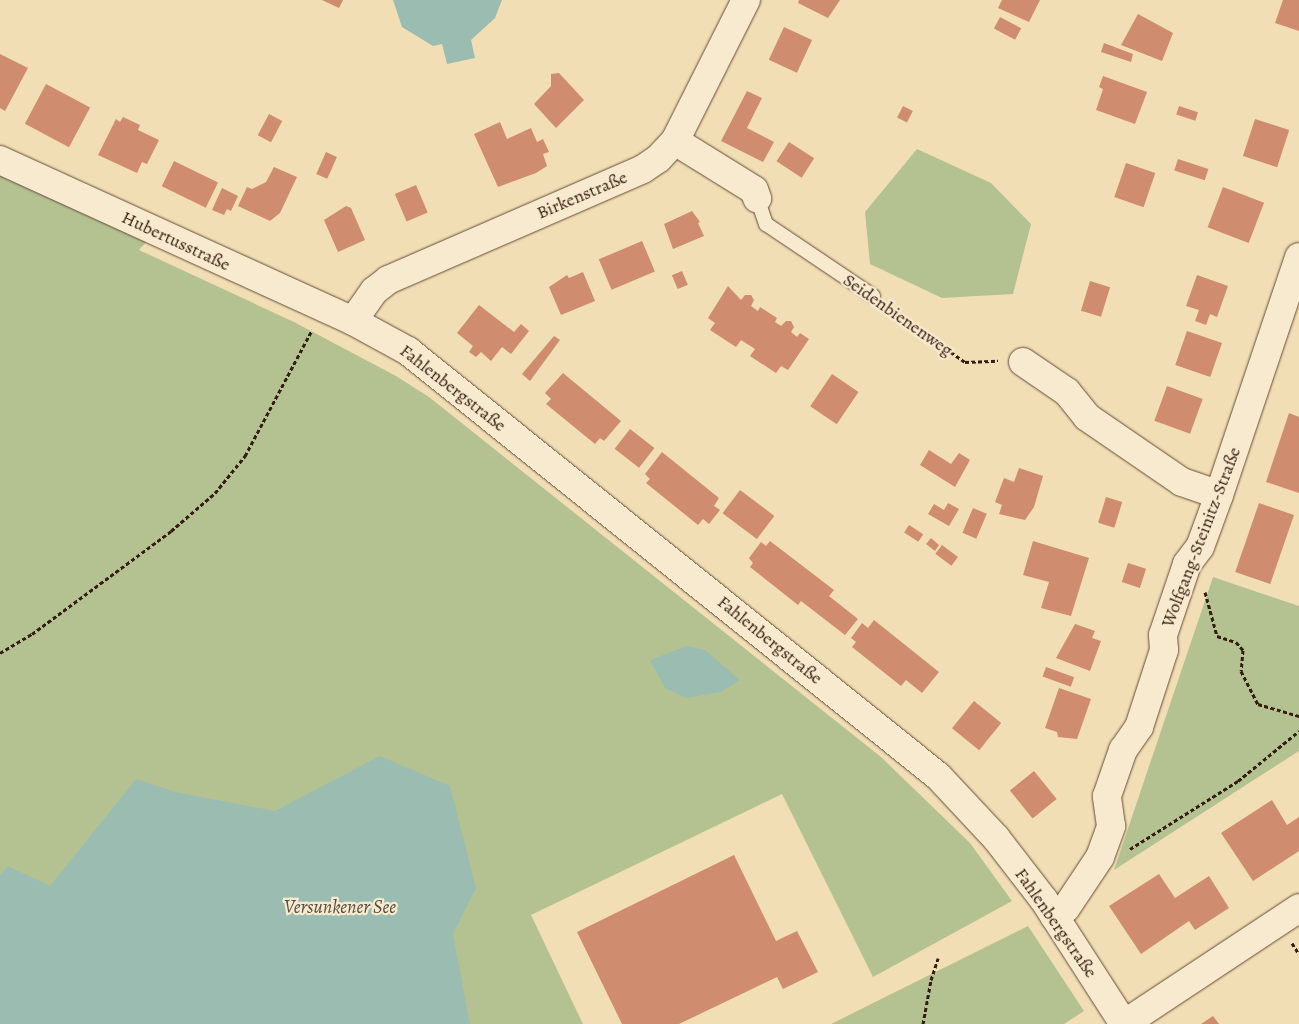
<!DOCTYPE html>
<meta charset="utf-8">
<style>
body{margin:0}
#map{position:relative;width:1299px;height:1024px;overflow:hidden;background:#f2deb4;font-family:Alegreya,serif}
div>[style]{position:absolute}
.green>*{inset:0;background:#b4c292}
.water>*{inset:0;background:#9bbcb0}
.building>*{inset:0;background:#cf8c6e;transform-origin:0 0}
.path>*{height:3px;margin-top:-1.5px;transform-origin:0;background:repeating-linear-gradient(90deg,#351c10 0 4px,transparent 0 6.5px)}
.roads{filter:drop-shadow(0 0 1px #644c39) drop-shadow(0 0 1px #644c39)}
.lane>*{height:14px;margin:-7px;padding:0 7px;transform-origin:7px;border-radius:7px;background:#f7eace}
.street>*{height:28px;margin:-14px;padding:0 14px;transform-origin:14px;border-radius:14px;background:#f7eace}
span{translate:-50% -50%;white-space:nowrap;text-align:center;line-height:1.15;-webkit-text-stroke:4.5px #f7eace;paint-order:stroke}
.street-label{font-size:18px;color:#351c10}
.water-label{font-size:19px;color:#544c40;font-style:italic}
</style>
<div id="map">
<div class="green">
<div style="clip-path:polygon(917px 149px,991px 183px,1031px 224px,1013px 294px,942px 298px,870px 264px,865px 212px)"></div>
<div style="clip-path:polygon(0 173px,148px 240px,139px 250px,294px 322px,396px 376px,429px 397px,881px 757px,970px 843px,1012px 901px,873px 977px,782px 794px,531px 915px,583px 1024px,0 1024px)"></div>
<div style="clip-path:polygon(1213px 577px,1299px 606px,1299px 751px,1114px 870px)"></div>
<div style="clip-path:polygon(1028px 926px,1084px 1011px,1064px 1024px,831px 1024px)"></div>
</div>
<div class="water">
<div style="clip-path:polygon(393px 0,502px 0,495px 18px,471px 40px,475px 58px,447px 64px,442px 44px,433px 46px,402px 27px)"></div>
<div style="clip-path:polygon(687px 646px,705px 650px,740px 680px,721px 692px,686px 698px,665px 688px,650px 660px)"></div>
<div style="clip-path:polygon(380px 756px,450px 786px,476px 888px,453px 934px,470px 1024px,0 1024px,0 875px,8px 866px,50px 886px,136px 779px,175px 792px,275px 811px)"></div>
</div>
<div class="building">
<div style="clip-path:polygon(322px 0,343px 0,339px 8px)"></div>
<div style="clip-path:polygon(799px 0,840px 0,828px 18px,798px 3px)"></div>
<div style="clip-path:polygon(1002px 0,1040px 0,1029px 22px,998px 8px)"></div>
<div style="clip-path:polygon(1283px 0,1299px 0,1299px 31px,1275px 23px)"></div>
<div style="clip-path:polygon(1138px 14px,1173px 33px,1162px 61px,1121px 45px)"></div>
<div style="left:1000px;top:17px;width:24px;height:13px;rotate:28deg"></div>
<div style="left:784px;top:27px;width:31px;height:36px;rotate:25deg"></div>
<div style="clip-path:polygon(1104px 43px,1133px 54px,1131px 62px,1101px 52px)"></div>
<div style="clip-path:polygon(0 54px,28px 68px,5px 111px,0 108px)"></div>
<div style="clip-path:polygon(559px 73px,584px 100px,556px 128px,534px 104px,551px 86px,551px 74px)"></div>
<div style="clip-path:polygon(1103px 76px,1147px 92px,1135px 124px,1096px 110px,1103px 89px,1099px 87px)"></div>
<div style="left:46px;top:84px;width:50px;height:45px;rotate:28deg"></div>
<div style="clip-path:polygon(747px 91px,762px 98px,747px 128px,774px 142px,763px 162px,721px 141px)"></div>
<div style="left:903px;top:106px;width:11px;height:13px;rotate:27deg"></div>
<div style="left:1179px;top:106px;width:20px;height:9px;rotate:18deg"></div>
<div style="left:269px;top:114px;width:15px;height:24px;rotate:28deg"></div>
<div style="clip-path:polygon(123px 117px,140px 125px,138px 130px,159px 140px,147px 164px,142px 162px,137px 173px,98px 155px,116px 119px,120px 122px)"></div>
<div style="left:1255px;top:119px;width:36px;height:39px;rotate:18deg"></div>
<div style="clip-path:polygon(500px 122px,507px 139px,531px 128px,537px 142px,543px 139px,549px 152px,543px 154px,547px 166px,536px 173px,498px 187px,474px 134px)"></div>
<div style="left:789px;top:142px;width:30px;height:23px;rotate:33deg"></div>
<div style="left:326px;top:152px;width:12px;height:24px;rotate:24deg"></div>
<div style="left:1178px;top:159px;width:32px;height:12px;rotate:18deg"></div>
<div style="left:174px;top:161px;width:49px;height:28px;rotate:26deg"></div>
<div style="left:1126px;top:163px;width:31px;height:36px;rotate:19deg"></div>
<div style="clip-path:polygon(274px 167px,297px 177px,280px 213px,270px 221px,238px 206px,247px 187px,252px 189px,266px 182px)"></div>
<div style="left:416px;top:185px;width:30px;height:23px;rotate:67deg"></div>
<div style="left:1223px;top:187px;width:44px;height:43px;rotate:21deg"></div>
<div style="clip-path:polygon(222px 188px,238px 196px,231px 211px,227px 209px,224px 215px,212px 210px)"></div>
<div style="clip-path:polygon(346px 206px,351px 208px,365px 240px,338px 252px,324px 220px)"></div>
<div style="clip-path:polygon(692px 211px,700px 222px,698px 223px,704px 236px,673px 249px,664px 224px)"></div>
<div style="left:642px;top:241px;width:33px;height:47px;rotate:67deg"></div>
<div style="left:682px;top:271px;width:15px;height:11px;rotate:67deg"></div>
<div style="clip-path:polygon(583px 272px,595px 301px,561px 315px,549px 287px,567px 275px,569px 278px)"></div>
<div style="clip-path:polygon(1197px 275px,1228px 286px,1217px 317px,1210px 314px,1206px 325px,1195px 321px,1199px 310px,1186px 306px)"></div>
<div style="left:1090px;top:281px;width:21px;height:31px;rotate:17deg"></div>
<div style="clip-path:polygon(728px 286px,741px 300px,745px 295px,751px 295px,754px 300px,751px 306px,758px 311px,760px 307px,777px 318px,775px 322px,781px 326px,786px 321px,791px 321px,794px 327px,791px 332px,797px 337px,800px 333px,809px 339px,788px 370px,781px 366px,776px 373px,750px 356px,755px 349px,741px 340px,736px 347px,710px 330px,715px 323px,708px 318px)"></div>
<div style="clip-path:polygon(479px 305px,514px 332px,521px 324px,529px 331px,511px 354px,502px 347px,491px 361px,481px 352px,476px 357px,469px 352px,473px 346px,457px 333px)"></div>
<div style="left:1187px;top:331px;width:37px;height:36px;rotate:19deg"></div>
<div style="clip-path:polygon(554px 336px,560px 340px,530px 381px,522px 374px)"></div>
<div style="clip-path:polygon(563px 373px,621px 421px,604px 441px,600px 438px,595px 444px,546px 404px,551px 399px,545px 393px)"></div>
<div style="left:832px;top:374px;width:32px;height:39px;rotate:34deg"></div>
<div style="left:1167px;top:386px;width:38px;height:37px;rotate:20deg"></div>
<div style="clip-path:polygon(1289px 413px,1299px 417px,1299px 493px,1266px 482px)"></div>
<div style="left:630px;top:429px;width:31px;height:25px;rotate:38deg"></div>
<div style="clip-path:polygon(929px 450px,951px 464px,959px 453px,970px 460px,955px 487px,920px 465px)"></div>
<div style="clip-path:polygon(662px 452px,719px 498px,714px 506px,720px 510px,709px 524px,703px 519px,698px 525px,646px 483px,650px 479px,645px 474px)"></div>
<div style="clip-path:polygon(1019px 468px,1043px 476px,1034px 507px,1025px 520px,999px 514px,1002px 505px,995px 502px,1004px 478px,1014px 482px)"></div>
<div style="left:740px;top:490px;width:43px;height:29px;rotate:37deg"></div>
<div style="left:1106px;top:497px;width:17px;height:27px;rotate:17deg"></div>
<div style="clip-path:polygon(948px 503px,959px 509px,949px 526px,928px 514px,934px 504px,944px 510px)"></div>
<div style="left:1259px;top:503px;width:37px;height:73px;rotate:19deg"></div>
<div style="left:973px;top:508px;width:15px;height:27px;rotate:23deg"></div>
<div style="left:909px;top:525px;width:17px;height:9px;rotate:33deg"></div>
<div style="clip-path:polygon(931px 538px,939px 545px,935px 551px,926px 544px)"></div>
<div style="clip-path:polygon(770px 541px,834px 590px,829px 596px,858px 619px,845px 635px,801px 601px,798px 605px,750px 567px,753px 563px,749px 558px,761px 542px,766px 546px)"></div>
<div style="clip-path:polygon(1033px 541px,1089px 558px,1071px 616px,1041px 608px,1049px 582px,1023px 575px)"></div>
<div style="left:942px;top:545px;width:20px;height:11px;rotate:37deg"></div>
<div style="left:1128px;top:563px;width:19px;height:20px;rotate:18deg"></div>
<div style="clip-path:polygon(874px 620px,939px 672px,922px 693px,906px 680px,901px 686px,852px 647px,856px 642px,851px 638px,862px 623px,868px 628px)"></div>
<div style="clip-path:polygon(1075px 624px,1095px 631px,1092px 638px,1101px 641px,1090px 671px,1056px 658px)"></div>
<div style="left:1046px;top:667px;width:30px;height:10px;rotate:20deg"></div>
<div style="clip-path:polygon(1059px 688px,1091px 699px,1077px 739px,1058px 737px,1057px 732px,1045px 728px)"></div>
<div style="left:974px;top:701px;width:35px;height:35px;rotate:39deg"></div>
<div style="left:1034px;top:771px;width:36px;height:31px;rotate:51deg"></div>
<div style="clip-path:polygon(1272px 800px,1287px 825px,1299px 817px,1299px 851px,1253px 881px,1221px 833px)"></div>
<div style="clip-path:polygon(734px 855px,776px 941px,797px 931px,818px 972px,783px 989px,777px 977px,679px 1024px,622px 1024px,577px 932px)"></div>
<div style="clip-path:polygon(1159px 874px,1175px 898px,1209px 876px,1229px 908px,1195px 930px,1189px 921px,1141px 954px,1109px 906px)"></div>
<div style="clip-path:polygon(1213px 1016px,1219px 1024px,1201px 1024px)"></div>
</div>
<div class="path">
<div style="left:887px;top:307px;width:95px;rotate:35.2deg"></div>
<div style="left:965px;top:362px;width:33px;rotate:-2deg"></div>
<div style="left:1205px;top:592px;width:46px;rotate:74.7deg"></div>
<div style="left:1217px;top:636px;width:20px;rotate:18deg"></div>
<div style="left:1236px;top:642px;width:11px;rotate:49deg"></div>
<div style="left:1243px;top:650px;width:21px;rotate:95deg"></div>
<div style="left:1241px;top:671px;width:37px;rotate:63deg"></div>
<div style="left:1258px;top:704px;width:43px;rotate:16.3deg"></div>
<div style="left:0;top:653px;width:37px;rotate:-31deg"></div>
<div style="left:32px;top:634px;width:173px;rotate:-36.5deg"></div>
<div style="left:171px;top:531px;width:58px;rotate:-40.8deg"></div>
<div style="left:215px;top:493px;width:48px;rotate:-51deg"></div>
<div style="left:245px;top:456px;width:143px;rotate:-62deg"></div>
<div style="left:1130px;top:849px;width:128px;rotate:-32.2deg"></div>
<div style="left:1238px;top:781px;width:79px;rotate:-39.3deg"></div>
<div style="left:1292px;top:943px;width:13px;rotate:58deg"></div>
<div style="left:923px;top:1024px;width:45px;rotate:-79.7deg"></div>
<div style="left:931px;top:980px;width:23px;rotate:-72deg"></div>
</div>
<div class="roads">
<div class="lane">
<div style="left:757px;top:198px;width:28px;rotate:71deg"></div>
<div style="left:766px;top:224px;width:129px;rotate:33.9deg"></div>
</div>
<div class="street">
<div style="left:675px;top:141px;width:93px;rotate:31.8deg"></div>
<div style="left:754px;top:190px;width:9px;rotate:69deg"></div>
<div style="left:0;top:160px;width:388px;rotate:24.5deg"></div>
<div style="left:353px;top:321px;width:63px;rotate:28.6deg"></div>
<div style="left:408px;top:351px;width:679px;rotate:38.73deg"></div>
<div style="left:938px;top:776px;width:85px;rotate:46.9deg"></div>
<div style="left:996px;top:838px;width:78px;rotate:52.3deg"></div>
<div style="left:1044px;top:900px;width:148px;rotate:57.2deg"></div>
<div style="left:353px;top:321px;width:37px;rotate:-55deg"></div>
<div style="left:374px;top:291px;width:18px;rotate:-38deg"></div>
<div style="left:388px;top:280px;width:278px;rotate:-23.5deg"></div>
<div style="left:643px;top:169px;width:18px;rotate:-34deg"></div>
<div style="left:658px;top:159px;width:25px;rotate:-47deg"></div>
<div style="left:675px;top:141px;width:158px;rotate:-63.3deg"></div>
<div style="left:1023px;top:362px;width:53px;rotate:34.3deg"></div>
<div style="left:1067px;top:392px;width:32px;rotate:51deg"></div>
<div style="left:1087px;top:417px;width:115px;rotate:34.4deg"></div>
<div style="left:1182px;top:482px;width:39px;rotate:19deg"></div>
<div style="left:1054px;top:916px;width:14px;rotate:-34deg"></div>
<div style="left:1066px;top:908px;width:61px;rotate:-56.3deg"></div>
<div style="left:1100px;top:857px;width:33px;rotate:-70deg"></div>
<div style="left:1111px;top:826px;width:30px;rotate:-98deg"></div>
<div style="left:1107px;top:796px;width:49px;rotate:-70.8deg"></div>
<div style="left:1123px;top:750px;width:28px;rotate:-55deg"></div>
<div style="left:1139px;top:727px;width:81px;rotate:-72deg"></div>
<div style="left:1164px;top:650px;width:15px;rotate:-94deg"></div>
<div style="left:1163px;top:635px;width:75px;rotate:-71.3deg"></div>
<div style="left:1187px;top:564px;width:21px;rotate:-53deg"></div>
<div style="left:1200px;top:547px;width:55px;rotate:-69.9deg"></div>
<div style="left:1219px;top:495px;width:251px;rotate:-71.4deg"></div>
<div style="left:1124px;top:1024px;width:210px;rotate:-33.5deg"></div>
</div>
</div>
<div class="street-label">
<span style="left:582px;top:195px;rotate:-23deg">Birkenstraße</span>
<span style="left:176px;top:241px;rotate:25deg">Hubertusstraße</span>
<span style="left:898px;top:315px;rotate:35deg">Seidenbienenweg</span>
<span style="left:453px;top:388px;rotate:38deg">Fahlenbergstraße</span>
<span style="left:1201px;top:537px;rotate:-69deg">Wolfgang-Steinitz-Straße</span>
<span style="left:770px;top:640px;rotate:39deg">Fahlenbergstraße</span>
<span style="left:1056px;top:923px;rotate:55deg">Fahlenbergstraße</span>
</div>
<div class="water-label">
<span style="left:340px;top:908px">Versunkener See</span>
</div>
</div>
